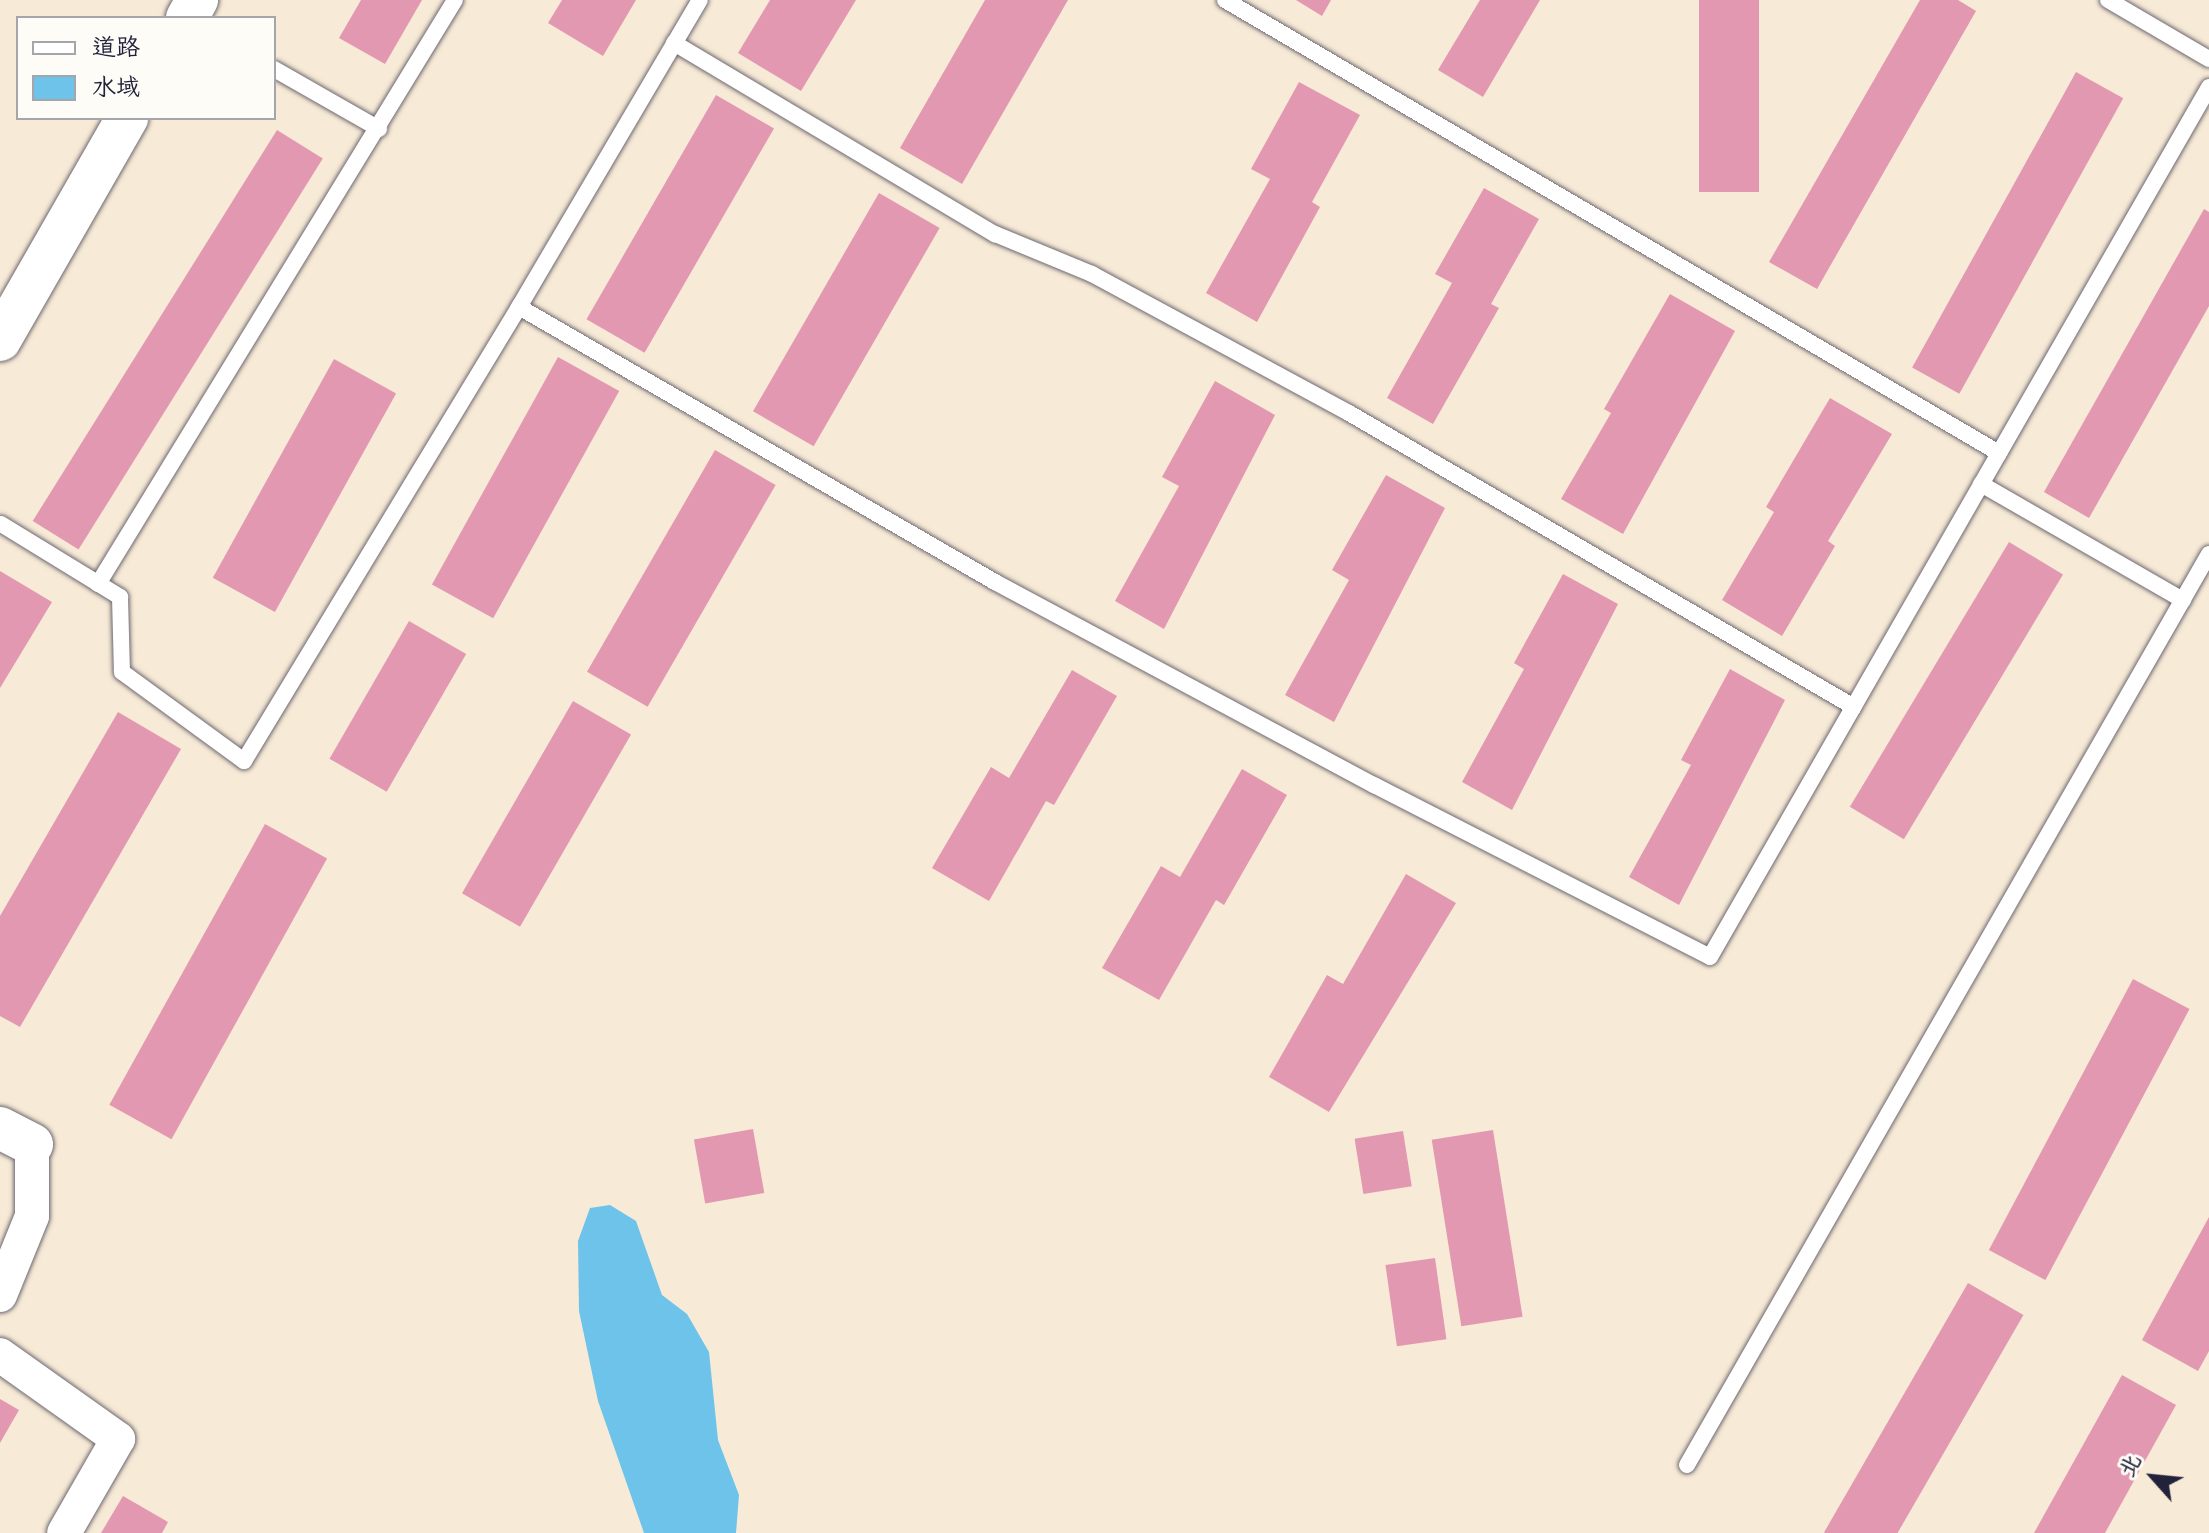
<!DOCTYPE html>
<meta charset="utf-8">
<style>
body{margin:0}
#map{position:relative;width:2209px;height:1533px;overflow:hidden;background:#f7ead6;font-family:"Indie Flower","LXGW WenKai TC",sans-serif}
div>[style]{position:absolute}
.water>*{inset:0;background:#6dc3ea}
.building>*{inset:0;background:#e398b2;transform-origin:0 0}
.roads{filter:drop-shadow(0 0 2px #6d6871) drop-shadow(0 0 2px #6d6871)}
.service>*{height:16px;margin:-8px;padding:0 8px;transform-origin:8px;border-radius:8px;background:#fff}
.minor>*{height:34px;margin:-17px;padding:0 17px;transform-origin:17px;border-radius:17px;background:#fff}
.tertiary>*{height:42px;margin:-21px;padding:0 21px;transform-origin:21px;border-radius:21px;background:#fff}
span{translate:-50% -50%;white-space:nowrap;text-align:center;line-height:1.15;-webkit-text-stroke:6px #fdfcf7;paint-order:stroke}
.legend{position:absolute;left:16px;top:16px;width:260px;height:104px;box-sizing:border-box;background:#fdfcf7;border:2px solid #a5a5ac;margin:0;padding:10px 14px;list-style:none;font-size:24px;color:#22223b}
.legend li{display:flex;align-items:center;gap:16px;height:40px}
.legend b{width:40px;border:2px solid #a5a5ac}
.north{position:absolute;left:2113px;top:1437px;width:80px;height:80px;-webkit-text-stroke:6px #fdfcf7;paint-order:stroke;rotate:297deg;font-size:22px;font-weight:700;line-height:32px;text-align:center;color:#22223b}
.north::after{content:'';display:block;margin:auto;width:28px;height:36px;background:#22223b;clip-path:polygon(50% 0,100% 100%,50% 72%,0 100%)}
</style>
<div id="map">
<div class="water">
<div style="clip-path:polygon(610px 1205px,636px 1221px,662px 1295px,687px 1314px,709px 1352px,718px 1440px,739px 1495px,736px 1533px,644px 1533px,598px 1401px,579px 1311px,578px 1241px,590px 1208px)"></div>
</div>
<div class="building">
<div style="clip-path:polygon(361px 0,422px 0,385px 64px,339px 38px)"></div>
<div style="clip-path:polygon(562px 0,636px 0,603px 56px,548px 23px)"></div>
<div style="clip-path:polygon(770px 0,856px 0,801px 91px,738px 53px)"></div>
<div style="clip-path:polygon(985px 0,1068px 0,962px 184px,900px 148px)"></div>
<div style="clip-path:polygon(1296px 0,1331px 0,1322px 16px)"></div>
<div style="clip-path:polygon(1480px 0,1540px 0,1483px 97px,1438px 70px)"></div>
<div style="left:1699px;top:0;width:60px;height:192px"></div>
<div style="clip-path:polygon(1920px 0,1958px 0,1976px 11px,1817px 289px,1769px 262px)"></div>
<div style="left:2076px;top:72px;width:54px;height:338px;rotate:29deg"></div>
<div style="clip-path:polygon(1299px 82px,1360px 115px,1312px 202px,1320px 207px,1257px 322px,1206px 293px,1270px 179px,1251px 169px)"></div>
<div style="left:716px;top:95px;width:67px;height:259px;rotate:30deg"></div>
<div style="left:277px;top:130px;width:54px;height:461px;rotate:32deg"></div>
<div style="clip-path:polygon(1484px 188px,1539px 219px,1491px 304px,1499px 308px,1433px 424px,1387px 398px,1452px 283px,1435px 274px)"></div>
<div style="left:879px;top:193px;width:70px;height:252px;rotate:30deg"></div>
<div style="clip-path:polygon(2204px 209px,2209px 212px,2209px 306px,2089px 518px,2044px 492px)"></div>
<div style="clip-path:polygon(1670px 294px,1735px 331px,1623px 534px,1561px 499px,1611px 413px,1604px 409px)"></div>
<div style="left:558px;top:357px;width:70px;height:260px;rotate:29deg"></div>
<div style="left:334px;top:359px;width:71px;height:250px;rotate:29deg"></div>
<div style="clip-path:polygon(1215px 381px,1275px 415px,1164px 629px,1115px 601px,1179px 486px,1162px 477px)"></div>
<div style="clip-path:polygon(1830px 398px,1892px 434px,1828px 541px,1835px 546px,1782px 636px,1722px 600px,1774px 512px,1766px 507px)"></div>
<div style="left:715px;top:450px;width:70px;height:256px;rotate:30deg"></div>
<div style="clip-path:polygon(1386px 475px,1445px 508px,1334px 722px,1285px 695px,1349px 580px,1332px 570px)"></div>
<div style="left:2009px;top:542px;width:63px;height:309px;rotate:31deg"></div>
<div style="clip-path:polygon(0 571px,52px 602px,0 688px)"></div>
<div style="clip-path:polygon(1563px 574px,1618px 604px,1512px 810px,1462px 782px,1524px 669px,1514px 663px)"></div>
<div style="left:409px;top:621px;width:66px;height:159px;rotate:30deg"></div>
<div style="clip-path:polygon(1730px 669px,1785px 700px,1679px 905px,1629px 877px,1691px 765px,1681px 760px)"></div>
<div style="clip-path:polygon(1072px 670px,1117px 696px,1054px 805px,1046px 801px,989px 901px,932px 868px,991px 767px,1009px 778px)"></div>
<div style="left:573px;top:701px;width:67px;height:222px;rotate:30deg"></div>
<div style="clip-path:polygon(118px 712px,181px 749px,20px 1027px,0 1016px,0 916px)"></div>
<div style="clip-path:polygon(1242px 769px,1287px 795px,1224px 905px,1216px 900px,1159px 1000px,1102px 968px,1161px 866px,1180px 877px)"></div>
<div style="left:265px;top:824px;width:71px;height:321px;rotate:29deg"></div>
<div style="clip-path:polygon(1406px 874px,1456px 903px,1329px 1112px,1269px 1077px,1327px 975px,1343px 984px)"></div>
<div style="left:2133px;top:979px;width:64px;height:307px;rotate:28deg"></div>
<div style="left:753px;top:1129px;width:65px;height:60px;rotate:80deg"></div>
<div style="left:1493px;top:1130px;width:189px;height:62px;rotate:81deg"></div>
<div style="left:1403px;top:1131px;width:56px;height:49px;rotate:81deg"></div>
<div style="clip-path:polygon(2209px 1217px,2209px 1351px,2198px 1371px,2142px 1340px)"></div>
<div style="left:1435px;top:1258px;width:82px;height:50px;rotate:82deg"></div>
<div style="left:1968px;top:1283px;width:64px;height:288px;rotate:30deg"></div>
<div style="clip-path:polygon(2122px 1375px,2176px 1405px,2105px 1533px,2034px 1533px)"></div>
<div style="clip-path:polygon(0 1399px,19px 1410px,0 1443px)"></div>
<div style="clip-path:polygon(123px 1496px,168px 1522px,162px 1533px,101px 1533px)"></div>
</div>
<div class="roads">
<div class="service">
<div style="left:1225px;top:0;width:897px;rotate:30.34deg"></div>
<div style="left:2108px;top:0;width:117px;rotate:30.3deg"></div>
<div style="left:674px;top:43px;width:374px;rotate:30.8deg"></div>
<div style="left:995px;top:234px;width:105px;rotate:22.4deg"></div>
<div style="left:1092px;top:274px;width:292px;rotate:28.4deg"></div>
<div style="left:1349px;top:413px;width:584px;rotate:30.21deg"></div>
<div style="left:274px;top:69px;width:121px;rotate:29.7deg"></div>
<div style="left:519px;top:307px;width:356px;rotate:-59.5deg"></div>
<div style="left:1981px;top:484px;width:233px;rotate:29.9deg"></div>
<div style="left:1px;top:524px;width:140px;rotate:31.5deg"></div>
<div style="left:120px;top:597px;width:75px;rotate:88.5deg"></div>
<div style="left:122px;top:672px;width:151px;rotate:36.1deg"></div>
<div style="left:244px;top:761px;width:531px;rotate:-58.8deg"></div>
<div style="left:519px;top:307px;width:550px;rotate:30.02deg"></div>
<div style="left:995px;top:582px;width:430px;rotate:28.2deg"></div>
<div style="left:1374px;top:785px;width:377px;rotate:27.1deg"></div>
<div style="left:1710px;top:957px;width:1003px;rotate:-60.16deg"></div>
<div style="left:98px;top:584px;width:684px;rotate:-58.56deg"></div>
<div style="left:1687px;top:1465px;width:1050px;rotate:-60.19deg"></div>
</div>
<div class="minor">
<div style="left:0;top:1295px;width:85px;rotate:-67.9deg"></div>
<div style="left:32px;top:1216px;width:72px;rotate:-90deg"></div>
<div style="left:0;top:1355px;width:145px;rotate:35.4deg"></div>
<div style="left:118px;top:1439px;width:108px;rotate:119.9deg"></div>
</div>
<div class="tertiary">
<div style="left:187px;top:18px;width:21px;rotate:-61deg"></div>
<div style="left:0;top:340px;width:256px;rotate:-60.2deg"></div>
<div style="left:0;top:1128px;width:36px;rotate:27deg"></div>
</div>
</div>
<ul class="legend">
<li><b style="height:10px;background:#fff"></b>道路</li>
<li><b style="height:22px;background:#6dc3ea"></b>水域</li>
</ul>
<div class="north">北</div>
</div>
